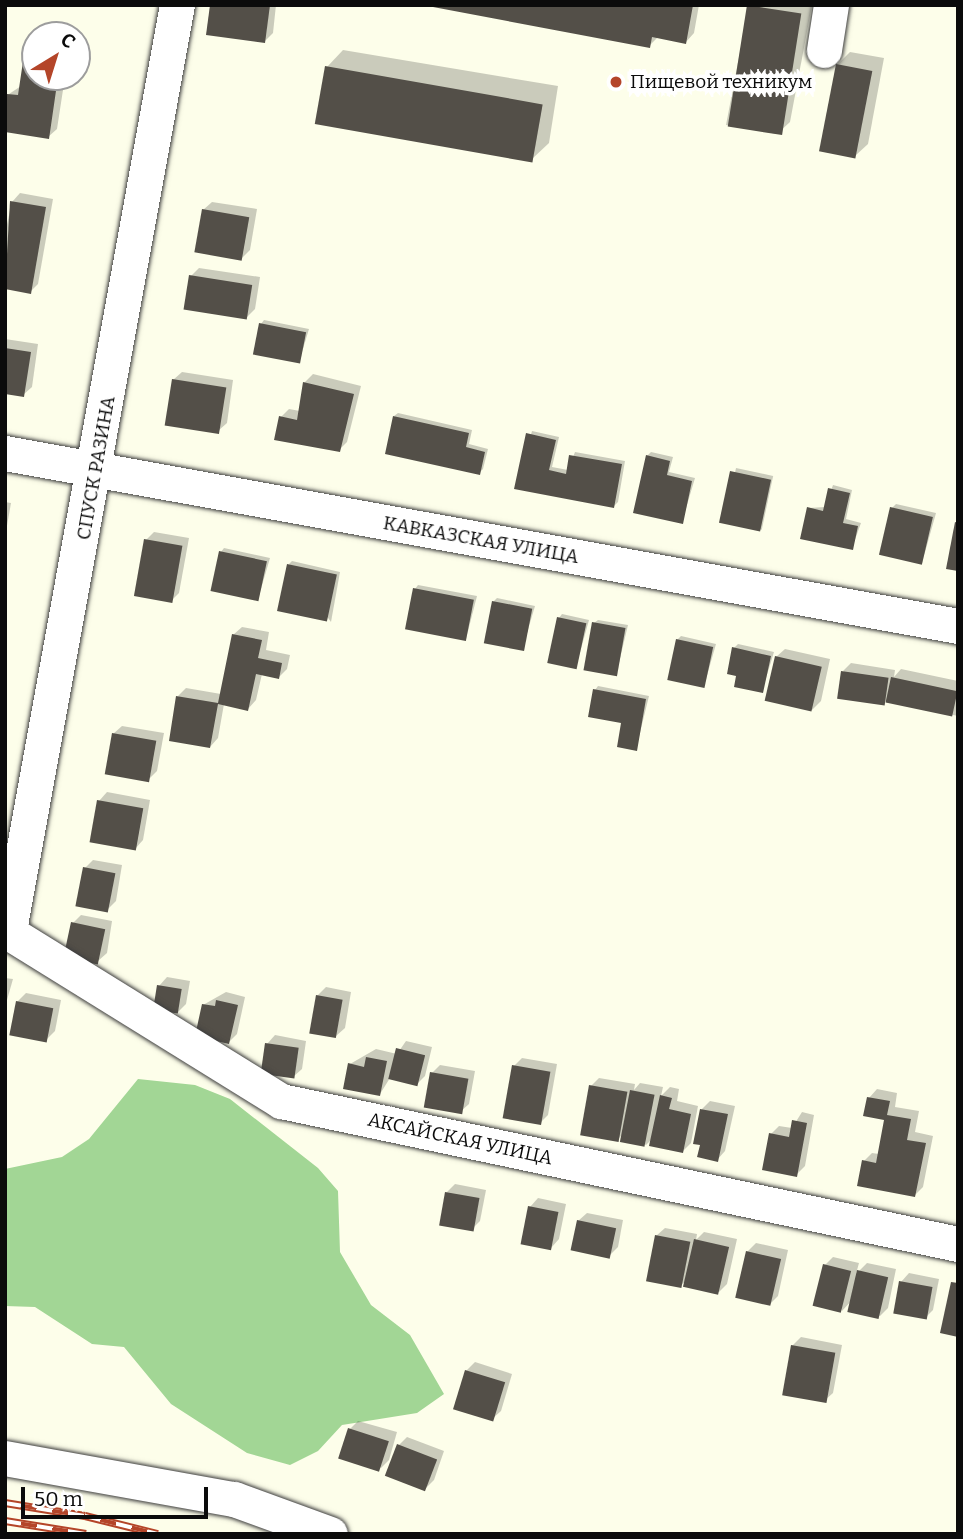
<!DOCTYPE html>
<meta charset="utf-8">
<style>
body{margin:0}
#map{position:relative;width:963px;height:1539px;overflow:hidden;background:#fdfeea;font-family:Bitter,serif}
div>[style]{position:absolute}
.forest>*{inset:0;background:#a2d695}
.shadow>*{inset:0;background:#0003;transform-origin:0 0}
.building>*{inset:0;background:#534f48;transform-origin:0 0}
.roads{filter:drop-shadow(0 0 2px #3e3e3e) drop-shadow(0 0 2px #3e3e3e)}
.minor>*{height:35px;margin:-17.5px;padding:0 17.5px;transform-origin:17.5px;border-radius:17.5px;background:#fff}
.rail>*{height:8px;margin-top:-4px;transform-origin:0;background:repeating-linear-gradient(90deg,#fff 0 16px,#b44529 0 32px);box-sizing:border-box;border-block:2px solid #b44529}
.dots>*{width:19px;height:19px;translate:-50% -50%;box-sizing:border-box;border:4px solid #fff;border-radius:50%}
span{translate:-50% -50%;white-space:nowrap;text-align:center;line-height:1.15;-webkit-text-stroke:7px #fff;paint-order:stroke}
.poi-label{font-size:19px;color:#0b0b0b}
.left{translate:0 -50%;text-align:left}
.street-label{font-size:19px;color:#0b0b0b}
.frame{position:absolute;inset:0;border:7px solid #0b0b0b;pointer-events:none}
.north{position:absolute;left:21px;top:21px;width:70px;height:70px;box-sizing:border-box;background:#fff;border:2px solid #9d9d9d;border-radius:50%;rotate:38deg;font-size:19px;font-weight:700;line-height:28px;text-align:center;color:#0b0b0b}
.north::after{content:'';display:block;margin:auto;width:24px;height:32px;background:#b44529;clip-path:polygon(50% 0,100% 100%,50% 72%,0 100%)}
.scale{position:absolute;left:21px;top:1487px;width:187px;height:32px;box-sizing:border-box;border:4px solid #0b0b0b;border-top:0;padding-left:9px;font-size:21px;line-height:24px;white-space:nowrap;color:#0b0b0b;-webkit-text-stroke:5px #fff;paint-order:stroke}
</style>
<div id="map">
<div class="forest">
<div style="clip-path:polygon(138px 1079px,195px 1085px,230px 1099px,318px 1168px,338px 1191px,340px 1252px,371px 1305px,410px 1335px,444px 1394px,417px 1413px,342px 1425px,318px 1451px,290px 1465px,247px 1453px,171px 1404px,124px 1347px,92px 1344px,35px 1307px,5px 1306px,5px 1169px,62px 1157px,89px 1139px)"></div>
</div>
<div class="shadow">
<div style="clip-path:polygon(212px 5px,276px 5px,273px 33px,264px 42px)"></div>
<div style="clip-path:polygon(435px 5px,699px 5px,694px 33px,686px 42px,659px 36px,649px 46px)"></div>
<div style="clip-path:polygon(749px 5px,812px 5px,790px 122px,777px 134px,726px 125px)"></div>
<div style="clip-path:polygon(35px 41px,35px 77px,65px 77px,57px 129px,48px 137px,5px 130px,9px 94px,21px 86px,26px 49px)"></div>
<div style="clip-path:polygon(343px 50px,558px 86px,549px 143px,532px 159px,327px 67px)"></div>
<div style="clip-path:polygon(850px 52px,884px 58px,868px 144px,855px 156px,837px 65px)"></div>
<div style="clip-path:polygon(20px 193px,53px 199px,38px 284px,30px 292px,5px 288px,5px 233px,12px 202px)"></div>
<div style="clip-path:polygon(212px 202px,257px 209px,250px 250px,242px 258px,203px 210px)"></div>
<div style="clip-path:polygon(199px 268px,260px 277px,255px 309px,247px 317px,191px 276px)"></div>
<div style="clip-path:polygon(264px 320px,309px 329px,299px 362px,261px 324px)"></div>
<div style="clip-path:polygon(5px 339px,38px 344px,32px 387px,23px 395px,5px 392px)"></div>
<div style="clip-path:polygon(182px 372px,233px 380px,227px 423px,218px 431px,173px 380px)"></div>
<div style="clip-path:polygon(313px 374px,361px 386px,347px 442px,339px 450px,281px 417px,289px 409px,300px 411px,304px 383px)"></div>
<div style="clip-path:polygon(398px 413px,472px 430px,469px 444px,488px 449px,483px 469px,479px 473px,394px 416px)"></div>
<div style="clip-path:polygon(532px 431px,559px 437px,552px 467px,568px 470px,575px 452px,625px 461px,618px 502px,614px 506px,516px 487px)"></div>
<div style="clip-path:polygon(651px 452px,673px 457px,669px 472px,695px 478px,682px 522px,647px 456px)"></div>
<div style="left:736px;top:468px;width:38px;height:55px;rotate:12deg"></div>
<div style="clip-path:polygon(833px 485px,852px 490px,846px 519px,861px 523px,852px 548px,808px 508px,825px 507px)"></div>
<div style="clip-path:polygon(5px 502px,11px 503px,5px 537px)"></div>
<div style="clip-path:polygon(896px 504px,936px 513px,922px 563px,892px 508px)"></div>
<div style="clip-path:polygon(154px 532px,189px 538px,179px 593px,170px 602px,146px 540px)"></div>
<div style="clip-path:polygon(224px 548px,270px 558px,258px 599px,221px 552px)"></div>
<div style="clip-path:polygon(292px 561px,340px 572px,331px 622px,289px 564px)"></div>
<div style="clip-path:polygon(418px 585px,477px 596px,466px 639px,415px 589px)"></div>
<div style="clip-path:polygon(497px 598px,535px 606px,522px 650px,493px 602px)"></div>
<div style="clip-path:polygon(562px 614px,589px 620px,576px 667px,559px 618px)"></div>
<div style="clip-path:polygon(598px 620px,628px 625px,616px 675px,594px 623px)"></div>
<div style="clip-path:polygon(242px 627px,269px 632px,266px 650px,290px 655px,287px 669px,279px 677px,262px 674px,256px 700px,248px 709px,224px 704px,218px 738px,210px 747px,178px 696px,186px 688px,221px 694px,233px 635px)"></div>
<div style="clip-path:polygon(681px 636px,716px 644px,704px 686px,677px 640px)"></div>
<div style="clip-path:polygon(738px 644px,774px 652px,762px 691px,738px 675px,734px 648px)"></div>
<div style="clip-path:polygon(785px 649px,830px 659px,821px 701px,812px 710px,776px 657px)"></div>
<div style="clip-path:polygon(851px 663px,895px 670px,894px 677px,901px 669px,958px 681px,958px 716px,886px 701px,882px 705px,843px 671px)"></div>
<div style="clip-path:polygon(598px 686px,649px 696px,636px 749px,623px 722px,595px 690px)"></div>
<div style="clip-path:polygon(122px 726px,164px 733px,157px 771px,149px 779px,113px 734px)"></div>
<div style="clip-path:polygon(107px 792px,150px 800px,143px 840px,135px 849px,99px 801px)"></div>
<div style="clip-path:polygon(93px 860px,122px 865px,116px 901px,107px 910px,85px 868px)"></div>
<div style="clip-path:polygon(81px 915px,112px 921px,107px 953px,98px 961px,73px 923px)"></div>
<div style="clip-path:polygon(167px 977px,190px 981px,186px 1004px,178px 1012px,159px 986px)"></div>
<div style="clip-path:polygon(5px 978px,13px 979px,5px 1007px)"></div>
<div style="clip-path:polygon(326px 987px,351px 992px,345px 1028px,336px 1036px,317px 996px)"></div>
<div style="clip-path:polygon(226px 992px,245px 997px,237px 1034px,229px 1042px,203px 1005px)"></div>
<div style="clip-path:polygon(26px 993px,61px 1000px,55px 1031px,47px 1039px,17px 1002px)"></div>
<div style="clip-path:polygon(275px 1035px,306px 1041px,302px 1069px,293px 1077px,267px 1044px)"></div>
<div style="clip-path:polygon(406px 1041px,432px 1047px,425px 1076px,417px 1084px,390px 1078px,380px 1094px,350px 1064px,376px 1049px,397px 1054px)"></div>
<div style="clip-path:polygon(522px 1058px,557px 1064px,548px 1115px,540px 1123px,514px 1066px)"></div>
<div style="clip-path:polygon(440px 1065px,475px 1071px,469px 1104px,460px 1112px,432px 1073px)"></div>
<div style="clip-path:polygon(599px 1078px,635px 1084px,634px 1090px,640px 1083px,663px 1087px,661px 1096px,670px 1087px,679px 1089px,677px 1101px,698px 1106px,691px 1143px,683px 1151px,653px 1138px,646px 1145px,625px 1132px,618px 1139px,591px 1086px)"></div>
<div style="clip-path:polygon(877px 1089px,897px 1093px,895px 1107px,919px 1111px,915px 1132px,933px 1136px,923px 1187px,915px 1195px,864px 1161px,872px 1153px,879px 1154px,886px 1118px,869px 1098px)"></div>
<div style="clip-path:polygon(710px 1101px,735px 1106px,725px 1151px,717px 1160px,702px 1144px,702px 1109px)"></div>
<div style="clip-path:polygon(802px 1112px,814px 1115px,805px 1166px,796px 1175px,771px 1134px,779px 1126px,792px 1128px)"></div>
<div style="clip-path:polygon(455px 1184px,486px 1190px,480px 1221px,472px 1229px,446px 1193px)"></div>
<div style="clip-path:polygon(538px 1198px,566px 1204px,559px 1239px,551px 1248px,530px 1207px)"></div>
<div style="clip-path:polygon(587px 1213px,623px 1220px,618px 1247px,609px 1256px,578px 1221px)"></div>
<div style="clip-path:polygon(665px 1228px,697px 1234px,696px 1240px,704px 1232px,737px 1239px,727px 1284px,719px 1292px,688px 1279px,680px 1286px,656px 1236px)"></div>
<div style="clip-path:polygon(756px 1243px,788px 1250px,778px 1296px,770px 1304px,747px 1252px)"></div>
<div style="clip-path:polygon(833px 1257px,859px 1263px,856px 1274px,867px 1263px,896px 1269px,888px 1308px,880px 1316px,853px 1299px,842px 1311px,825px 1265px)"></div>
<div style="clip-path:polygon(909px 1273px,939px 1279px,933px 1310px,925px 1318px,901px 1282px)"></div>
<div style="clip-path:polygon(801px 1337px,842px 1345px,833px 1393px,824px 1401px,792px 1346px)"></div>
<div style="clip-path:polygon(475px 1362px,512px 1374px,501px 1411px,492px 1419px,466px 1371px)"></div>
<div style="clip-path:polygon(358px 1421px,397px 1432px,389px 1460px,381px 1468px,350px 1429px)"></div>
<div style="clip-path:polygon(407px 1437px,444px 1451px,434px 1480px,425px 1489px,399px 1445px)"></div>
</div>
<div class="building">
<div style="clip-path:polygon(210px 5px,270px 5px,265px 43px,206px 35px)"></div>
<div style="clip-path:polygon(693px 5px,686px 44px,652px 37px,650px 48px,433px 7px)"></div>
<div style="left:747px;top:5px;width:55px;height:123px;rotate:9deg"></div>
<div style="clip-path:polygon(25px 48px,35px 50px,35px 77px,58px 77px,49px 139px,5px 132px,7px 94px,18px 95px)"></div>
<div style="left:836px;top:64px;width:37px;height:89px;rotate:11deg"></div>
<div style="left:325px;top:66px;width:221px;height:59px;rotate:10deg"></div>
<div style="clip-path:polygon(10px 201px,46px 207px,31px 294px,5px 289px)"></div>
<div style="left:202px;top:209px;width:48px;height:44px;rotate:10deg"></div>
<div style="left:189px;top:275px;width:64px;height:35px;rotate:9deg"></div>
<div style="left:259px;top:323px;width:48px;height:32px;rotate:11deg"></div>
<div style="clip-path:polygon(5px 348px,31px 352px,24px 397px,5px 394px)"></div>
<div style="left:172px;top:379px;width:55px;height:47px;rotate:9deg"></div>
<div style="clip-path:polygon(303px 382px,354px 394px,340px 452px,274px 440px,279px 416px,297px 420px)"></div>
<div style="clip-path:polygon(393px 416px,469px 433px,466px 447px,485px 452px,480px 475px,385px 454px)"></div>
<div style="clip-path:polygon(526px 433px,556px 440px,549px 470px,566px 474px,569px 455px,622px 464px,614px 508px,514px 489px)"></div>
<div style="clip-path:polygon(646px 455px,670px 461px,667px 475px,692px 481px,683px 524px,633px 513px)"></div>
<div style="left:730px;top:471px;width:42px;height:53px;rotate:12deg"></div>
<div style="clip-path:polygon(828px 488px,850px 493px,843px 523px,858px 526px,853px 550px,800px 539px,807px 507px,823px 511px)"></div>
<div style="left:890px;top:507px;width:44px;height:49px;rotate:13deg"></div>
<div style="clip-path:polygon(955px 522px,958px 523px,958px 571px,946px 569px)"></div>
<div style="left:144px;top:539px;width:39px;height:58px;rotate:10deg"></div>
<div style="left:219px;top:551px;width:49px;height:41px;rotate:12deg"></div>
<div style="left:287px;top:564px;width:51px;height:48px;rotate:12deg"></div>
<div style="left:413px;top:588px;width:62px;height:42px;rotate:11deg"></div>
<div style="left:492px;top:601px;width:41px;height:43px;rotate:11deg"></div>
<div style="left:557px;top:617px;width:30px;height:47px;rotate:12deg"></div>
<div style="left:592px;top:622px;width:34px;height:49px;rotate:10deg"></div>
<div style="clip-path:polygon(232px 634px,262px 640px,258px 658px,282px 663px,279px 679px,256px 674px,248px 711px,218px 704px,210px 748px,169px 741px,176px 696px,218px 703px)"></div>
<div style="left:676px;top:639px;width:38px;height:42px;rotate:12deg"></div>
<div style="clip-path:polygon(732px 647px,771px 656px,763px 693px,734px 687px,736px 676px,727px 674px)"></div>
<div style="left:775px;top:656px;width:48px;height:46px;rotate:13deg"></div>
<div style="left:841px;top:671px;width:48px;height:28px;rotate:8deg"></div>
<div style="left:891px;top:677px;width:68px;height:26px;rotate:12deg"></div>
<div style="clip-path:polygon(593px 689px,646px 699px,637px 751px,617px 747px,621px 723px,588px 717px)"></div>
<div style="left:112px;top:733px;width:45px;height:42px;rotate:10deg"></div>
<div style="left:97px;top:800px;width:47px;height:43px;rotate:10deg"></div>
<div style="left:83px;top:867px;width:33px;height:40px;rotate:11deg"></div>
<div style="left:71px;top:922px;width:35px;height:36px;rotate:12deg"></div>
<div style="left:157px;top:985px;width:25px;height:25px;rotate:9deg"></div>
<div style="left:316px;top:995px;width:27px;height:39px;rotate:10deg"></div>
<div style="clip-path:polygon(216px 1000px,238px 1005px,229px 1044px,195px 1036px,202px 1004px,215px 1006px)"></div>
<div style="left:16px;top:1001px;width:38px;height:35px;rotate:11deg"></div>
<div style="left:265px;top:1043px;width:34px;height:31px;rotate:8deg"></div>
<div style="left:396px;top:1048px;width:30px;height:32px;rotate:14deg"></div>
<div style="clip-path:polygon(366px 1057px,387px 1061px,380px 1096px,343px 1089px,348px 1063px,364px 1067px)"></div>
<div style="left:512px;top:1065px;width:39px;height:54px;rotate:10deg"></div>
<div style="left:430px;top:1072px;width:39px;height:36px;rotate:10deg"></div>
<div style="left:589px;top:1085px;width:39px;height:51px;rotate:10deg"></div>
<div style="left:630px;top:1090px;width:25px;height:53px;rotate:11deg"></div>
<div style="clip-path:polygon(660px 1095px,672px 1098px,669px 1109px,691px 1114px,683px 1153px,649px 1146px)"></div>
<div style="clip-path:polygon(867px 1097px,890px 1101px,887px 1115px,911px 1119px,907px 1140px,926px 1143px,915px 1197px,857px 1186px,862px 1160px,876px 1163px,884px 1120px,863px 1116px)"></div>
<div style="clip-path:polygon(700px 1109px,728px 1114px,718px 1162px,697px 1157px,700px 1145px,693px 1144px)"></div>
<div style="clip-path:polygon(792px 1120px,807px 1123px,797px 1177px,762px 1170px,769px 1133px,789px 1137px)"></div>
<div style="left:445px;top:1192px;width:35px;height:34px;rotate:10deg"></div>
<div style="left:528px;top:1206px;width:31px;height:39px;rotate:11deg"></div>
<div style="left:577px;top:1220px;width:40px;height:31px;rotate:12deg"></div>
<div style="left:655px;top:1235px;width:36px;height:47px;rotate:11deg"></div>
<div style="left:694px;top:1239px;width:36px;height:49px;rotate:13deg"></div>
<div style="left:746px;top:1251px;width:36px;height:48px;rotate:13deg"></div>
<div style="left:823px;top:1264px;width:29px;height:43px;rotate:14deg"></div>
<div style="left:857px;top:1270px;width:32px;height:43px;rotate:13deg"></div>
<div style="left:899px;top:1281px;width:34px;height:33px;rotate:10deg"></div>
<div style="clip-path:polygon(951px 1282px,958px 1283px,958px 1337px,940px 1333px)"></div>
<div style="left:791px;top:1345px;width:45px;height:51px;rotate:10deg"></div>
<div style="left:465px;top:1370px;width:42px;height:41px;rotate:17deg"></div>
<div style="left:348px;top:1428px;width:43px;height:32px;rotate:18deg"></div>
<div style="left:397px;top:1444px;width:43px;height:34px;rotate:21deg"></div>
</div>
<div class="roads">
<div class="minor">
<div style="left:824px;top:50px;width:46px;rotate:-81.2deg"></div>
<div style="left:5px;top:453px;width:969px;rotate:10.29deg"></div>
<div style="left:5px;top:930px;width:325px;rotate:31.8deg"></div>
<div style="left:281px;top:1101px;width:692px;rotate:11.93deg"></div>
<div style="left:9px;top:930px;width:940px;rotate:-79.71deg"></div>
<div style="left:5px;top:1458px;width:233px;rotate:10.2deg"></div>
<div style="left:234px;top:1499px;width:102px;rotate:20deg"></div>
</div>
</div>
<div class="rail">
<div style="left:5px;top:1503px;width:81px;rotate:9.2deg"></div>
<div style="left:85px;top:1516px;width:75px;rotate:13.9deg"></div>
<div style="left:5px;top:1521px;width:82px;rotate:9.1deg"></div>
</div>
<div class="dots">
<div style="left:616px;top:82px;background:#b44529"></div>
</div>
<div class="poi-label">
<span class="left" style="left:630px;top:82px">Пищевой техникум</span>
</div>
<div class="street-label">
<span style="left:96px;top:468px;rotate:-80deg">СПУСК РАЗИНА</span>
<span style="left:481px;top:540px;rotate:10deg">КАВКАЗСКАЯ УЛИЦА</span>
<span style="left:460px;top:1139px;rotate:12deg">АКСАЙСКАЯ УЛИЦА</span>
</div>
<div class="frame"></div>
<div class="north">С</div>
<div class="scale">50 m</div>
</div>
